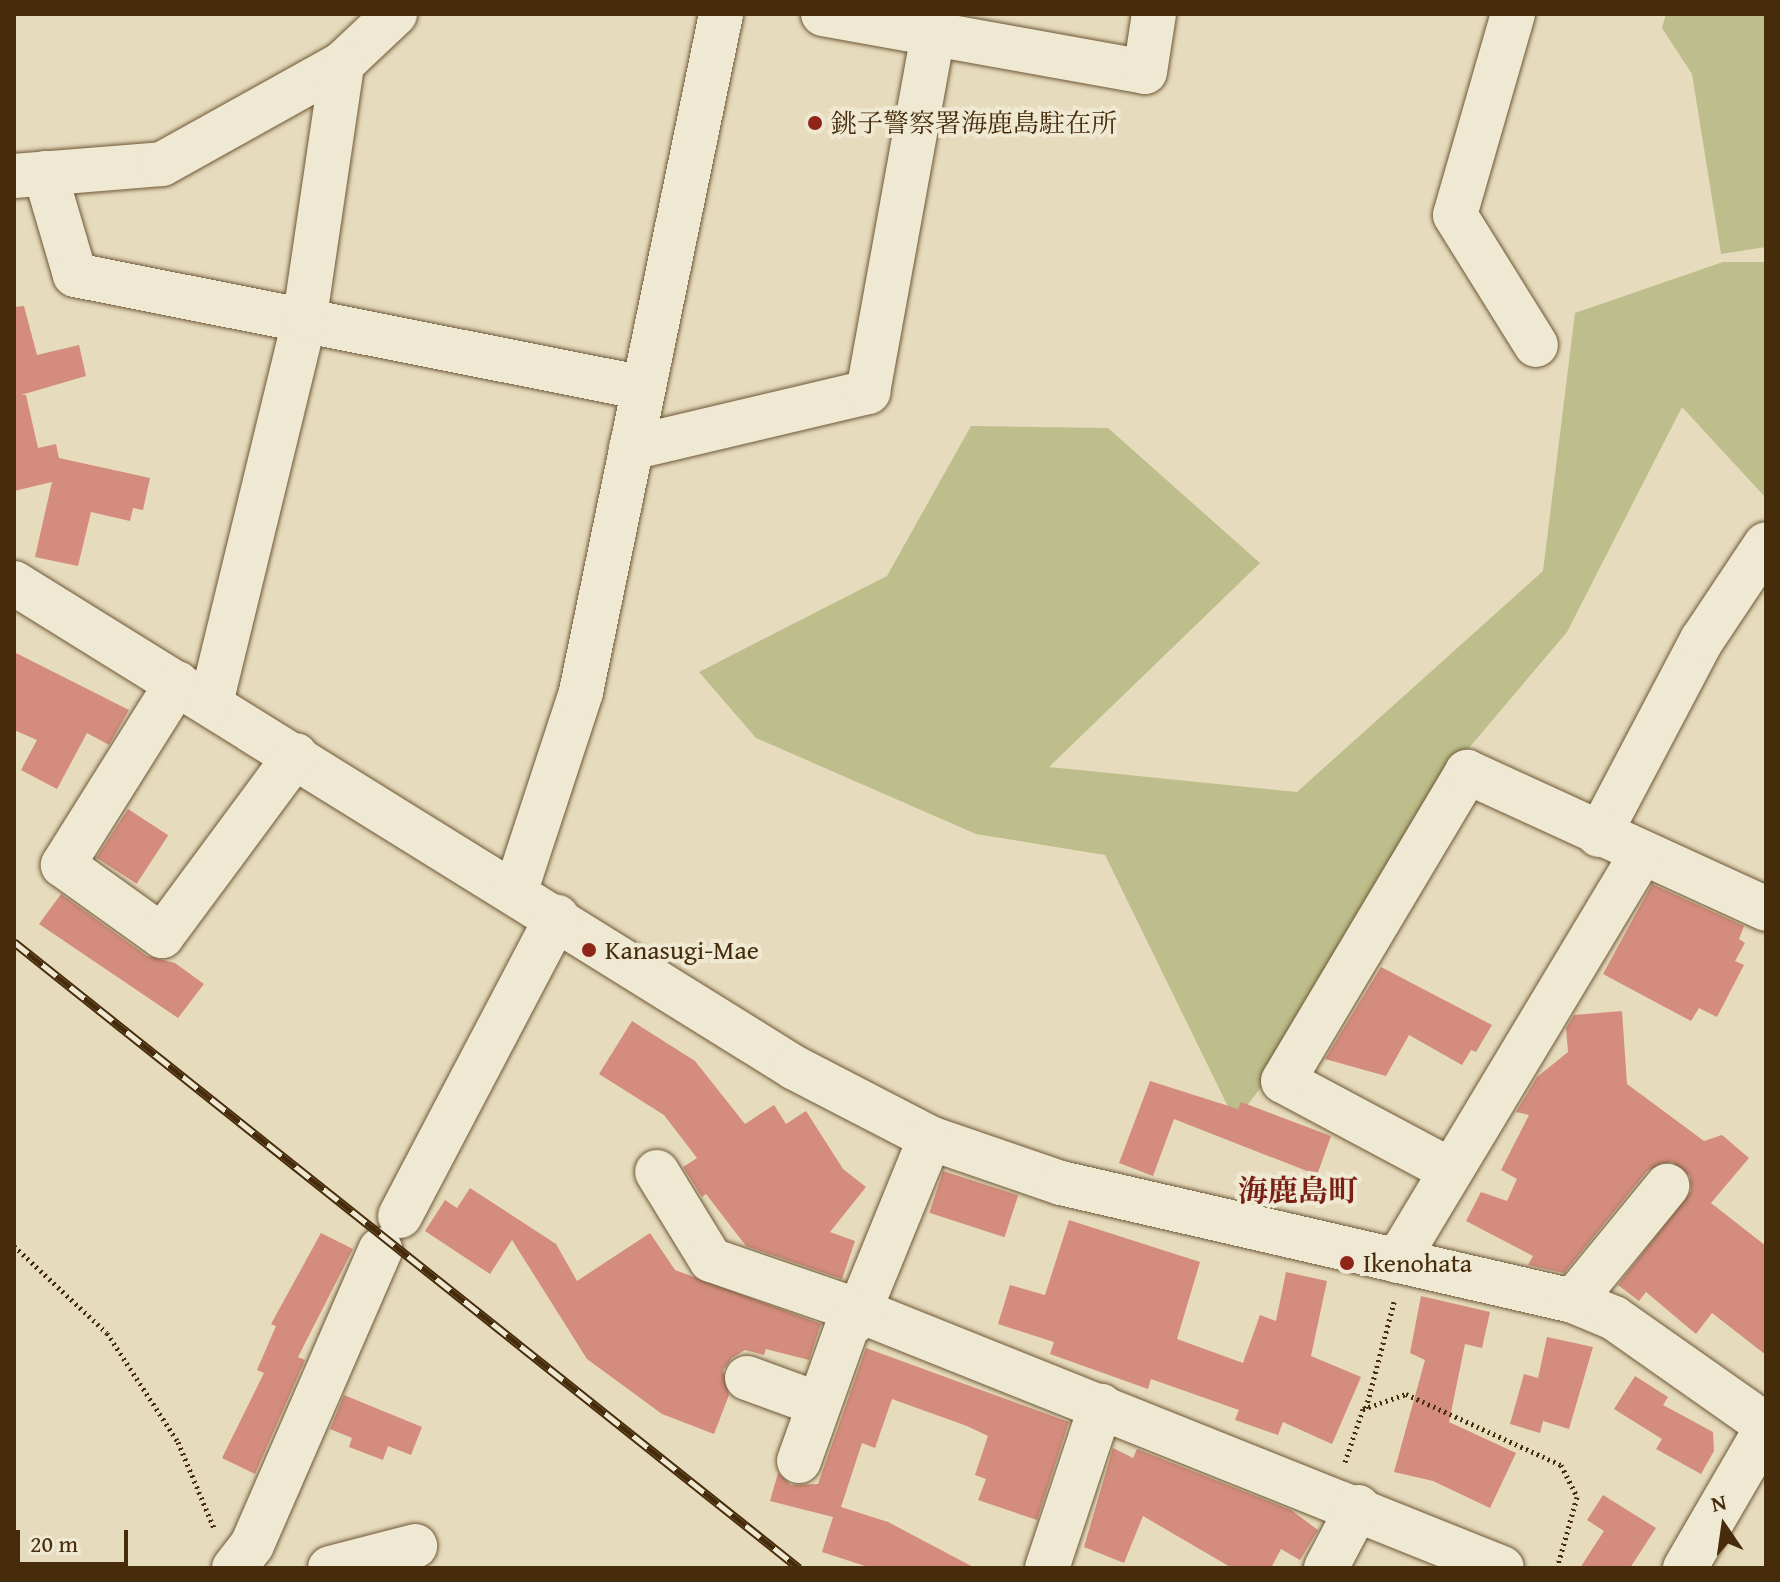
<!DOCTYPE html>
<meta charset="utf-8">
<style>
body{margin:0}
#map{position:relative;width:1780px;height:1582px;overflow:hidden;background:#e6dbbc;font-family:"Gentium Book Plus","Noto Serif JP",serif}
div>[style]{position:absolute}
.green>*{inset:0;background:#bdbe8b}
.building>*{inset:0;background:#d38c7d;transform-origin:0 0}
.path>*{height:5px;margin-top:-2.5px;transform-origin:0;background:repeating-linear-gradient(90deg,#462c0b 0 2px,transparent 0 6px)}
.roads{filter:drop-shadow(0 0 2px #6e5837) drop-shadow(0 0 2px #6e5837)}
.minor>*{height:44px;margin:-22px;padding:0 22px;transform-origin:22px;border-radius:22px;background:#efe8d3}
.rail>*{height:9px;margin-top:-4.5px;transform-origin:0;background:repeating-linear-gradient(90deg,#efe8d3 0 18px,#462c0b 0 36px);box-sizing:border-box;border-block:2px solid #462c0b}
.dots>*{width:22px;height:22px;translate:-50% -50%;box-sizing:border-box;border:4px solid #efe8d3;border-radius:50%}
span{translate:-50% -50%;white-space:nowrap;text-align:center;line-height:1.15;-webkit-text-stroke:8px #efe8d3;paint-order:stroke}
.poi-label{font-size:26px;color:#462c0b}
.left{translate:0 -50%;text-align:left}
.quarter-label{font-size:30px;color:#7a1f14;font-weight:700}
.frame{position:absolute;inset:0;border:16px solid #462c0b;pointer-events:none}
.north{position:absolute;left:1684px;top:1486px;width:80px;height:80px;-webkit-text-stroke:6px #efe8d3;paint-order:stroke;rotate:347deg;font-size:22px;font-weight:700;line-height:32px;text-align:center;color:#462c0b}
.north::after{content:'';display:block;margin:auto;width:28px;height:36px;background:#462c0b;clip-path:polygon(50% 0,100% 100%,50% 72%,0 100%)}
.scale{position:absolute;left:16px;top:1530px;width:112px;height:36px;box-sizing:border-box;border:4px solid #462c0b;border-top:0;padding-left:10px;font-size:24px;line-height:28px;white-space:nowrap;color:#462c0b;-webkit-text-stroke:6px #efe8d3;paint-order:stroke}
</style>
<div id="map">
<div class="green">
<div style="clip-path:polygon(1666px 14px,1766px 14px,1766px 247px,1721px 254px,1692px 74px,1662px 28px)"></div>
<div style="clip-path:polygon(1723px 262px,1766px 262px,1766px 498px,1682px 407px,1567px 632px,1463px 755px,1266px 1081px,1235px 1121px,1105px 855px,976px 834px,756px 738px,699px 672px,887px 576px,971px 426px,1108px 428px,1260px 563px,1049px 767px,1297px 792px,1543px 571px,1575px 313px)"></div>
</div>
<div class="building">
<div style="clip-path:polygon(24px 306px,37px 355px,79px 345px,86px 376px,21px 395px,26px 395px,38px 448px,56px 444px,59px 458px,150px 478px,143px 510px,133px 508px,130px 521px,91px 512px,78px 566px,35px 557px,52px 482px,14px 491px,14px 307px)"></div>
<div style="clip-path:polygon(14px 652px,129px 710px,109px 745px,87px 733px,57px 789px,21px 770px,37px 740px,14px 730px)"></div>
<div style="left:128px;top:809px;width:48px;height:58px;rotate:33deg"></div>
<div style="clip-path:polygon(1652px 884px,1744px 926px,1739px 939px,1745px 943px,1735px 961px,1744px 965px,1717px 1017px,1699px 1008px,1691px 1021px,1603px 974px)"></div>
<div style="clip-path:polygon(61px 894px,147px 956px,175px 963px,204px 984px,178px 1018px,39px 924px)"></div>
<div style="clip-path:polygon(1381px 967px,1492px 1025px,1476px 1052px,1471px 1050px,1462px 1065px,1409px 1035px,1386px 1076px,1325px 1059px)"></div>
<div style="clip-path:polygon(1622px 1011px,1627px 1084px,1704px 1141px,1722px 1135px,1749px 1158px,1711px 1203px,1766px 1246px,1766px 1355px,1712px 1313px,1696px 1334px,1646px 1292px,1639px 1301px,1618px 1285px,1691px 1191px,1690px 1176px,1672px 1162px,1648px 1170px,1564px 1273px,1528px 1265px,1533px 1256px,1466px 1221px,1481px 1192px,1507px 1201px,1517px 1179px,1501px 1170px,1529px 1115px,1516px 1112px,1537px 1077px,1568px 1052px,1566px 1028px,1574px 1015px)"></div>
<div style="clip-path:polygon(632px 1021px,695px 1061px,745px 1124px,774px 1105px,786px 1124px,806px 1111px,843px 1169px,866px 1187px,830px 1232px,855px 1241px,842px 1279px,746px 1246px,706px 1194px,702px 1197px,683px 1167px,697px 1158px,664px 1115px,599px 1074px)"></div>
<div style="clip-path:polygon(1150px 1081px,1238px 1109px,1241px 1102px,1331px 1136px,1317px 1175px,1174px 1119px,1153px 1176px,1119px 1163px)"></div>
<div style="left:943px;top:1171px;width:79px;height:44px;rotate:18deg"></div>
<div style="clip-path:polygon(470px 1188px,556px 1244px,577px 1281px,650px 1233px,675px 1270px,821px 1324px,809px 1360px,766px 1349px,764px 1355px,745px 1350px,732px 1358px,723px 1370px,729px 1395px,714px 1434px,662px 1414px,587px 1359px,512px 1240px,490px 1274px,425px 1231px,445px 1200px,457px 1208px)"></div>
<div style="clip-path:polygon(1069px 1220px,1200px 1262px,1177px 1339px,1243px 1363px,1260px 1315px,1276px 1321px,1286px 1272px,1327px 1281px,1311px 1356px,1361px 1377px,1332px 1444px,1283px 1422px,1278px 1435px,1235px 1420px,1239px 1410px,1151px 1379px,1148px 1389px,1050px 1354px,1054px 1342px,998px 1324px,1010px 1285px,1045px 1295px)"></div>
<div style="clip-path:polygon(321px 1233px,353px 1249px,298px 1357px,305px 1360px,255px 1474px,222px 1458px,264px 1373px,257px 1370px,276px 1326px,271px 1324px)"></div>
<div style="clip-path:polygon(1421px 1296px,1490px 1312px,1482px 1348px,1465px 1344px,1449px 1422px,1516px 1453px,1490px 1508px,1433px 1481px,1394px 1472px,1425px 1360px,1410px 1353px)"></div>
<div style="clip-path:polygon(1547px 1337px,1593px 1347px,1569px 1429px,1543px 1421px,1540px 1433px,1510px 1424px,1524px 1374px,1538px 1378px)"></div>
<div style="clip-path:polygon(866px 1348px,1069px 1422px,1037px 1520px,978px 1500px,986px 1479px,975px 1475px,988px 1436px,967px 1426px,892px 1399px,875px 1448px,862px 1443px,841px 1507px,888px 1522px,975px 1568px,871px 1568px,822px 1552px,833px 1517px,770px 1501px,778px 1473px,791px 1485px,818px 1484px)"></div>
<div style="clip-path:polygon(1635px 1376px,1668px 1397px,1663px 1405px,1713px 1432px,1714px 1451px,1701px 1474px,1656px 1449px,1662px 1439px,1614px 1409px)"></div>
<div style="clip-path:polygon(344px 1395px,422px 1427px,411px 1455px,388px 1446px,383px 1460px,349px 1447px,352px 1438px,330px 1429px)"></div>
<div style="clip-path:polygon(1113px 1448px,1133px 1458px,1137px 1449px,1291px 1510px,1318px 1530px,1300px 1560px,1281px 1549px,1271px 1568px,1232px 1568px,1143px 1516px,1124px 1563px,1084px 1547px)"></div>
<div style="clip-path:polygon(1603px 1495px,1656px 1528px,1630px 1568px,1580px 1568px,1604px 1531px,1587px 1520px)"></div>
</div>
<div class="path">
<div style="left:14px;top:1246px;width:127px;rotate:43.1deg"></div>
<div style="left:107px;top:1333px;width:130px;rotate:56.9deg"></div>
<div style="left:178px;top:1442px;width:93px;rotate:67.3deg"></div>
<div style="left:1366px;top:1408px;width:110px;rotate:-75.2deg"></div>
<div style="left:1345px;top:1462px;width:56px;rotate:-71.2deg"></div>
<div style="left:1363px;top:1409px;width:46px;rotate:-19.2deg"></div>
<div style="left:1406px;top:1394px;width:170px;rotate:24.6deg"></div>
<div style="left:1561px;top:1465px;width:36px;rotate:63deg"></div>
<div style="left:1577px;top:1497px;width:74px;rotate:105.7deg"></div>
</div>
<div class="roads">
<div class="minor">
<div style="left:823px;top:14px;width:327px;rotate:10.2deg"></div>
<div style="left:1145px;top:72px;width:59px;rotate:-81.2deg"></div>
<div style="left:1513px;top:14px;width:209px;rotate:106.1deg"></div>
<div style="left:1455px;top:215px;width:153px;rotate:58.1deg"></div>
<div style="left:45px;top:173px;width:106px;rotate:73.6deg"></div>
<div style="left:75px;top:275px;width:580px;rotate:11.23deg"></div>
<div style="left:14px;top:176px;width:148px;rotate:-4.6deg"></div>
<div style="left:162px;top:164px;width:206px;rotate:-29.1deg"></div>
<div style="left:342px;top:64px;width:73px;rotate:-43.3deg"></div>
<div style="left:631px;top:448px;width:244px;rotate:-13.3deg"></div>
<div style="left:868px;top:392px;width:384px;rotate:-79.7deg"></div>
<div style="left:14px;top:583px;width:919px;rotate:31.84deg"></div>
<div style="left:795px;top:1068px;width:152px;rotate:27.4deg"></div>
<div style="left:930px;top:1138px;width:139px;rotate:19deg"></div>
<div style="left:1061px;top:1183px;width:525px;rotate:12.98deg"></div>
<div style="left:1573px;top:1301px;width:44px;rotate:22.5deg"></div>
<div style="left:1614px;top:1318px;width:186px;rotate:35.1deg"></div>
<div style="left:177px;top:683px;width:215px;rotate:122.1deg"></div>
<div style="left:63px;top:865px;width:122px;rotate:35.6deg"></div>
<div style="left:162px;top:936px;width:225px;rotate:-53.5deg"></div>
<div style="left:211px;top:703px;width:398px;rotate:-76.3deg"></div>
<div style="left:305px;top:316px;width:255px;rotate:-81.6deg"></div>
<div style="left:1599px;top:835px;width:221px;rotate:-62.2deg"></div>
<div style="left:1702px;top:640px;width:115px;rotate:-56.3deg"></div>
<div style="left:515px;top:893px;width:212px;rotate:-71.8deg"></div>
<div style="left:581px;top:692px;width:692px;rotate:-78.33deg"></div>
<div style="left:930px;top:1138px;width:172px;rotate:112.2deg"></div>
<div style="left:865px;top:1297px;width:16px;rotate:90deg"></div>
<div style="left:865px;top:1313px;width:686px;rotate:21.82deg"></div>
<div style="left:1450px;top:1170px;width:189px;rotate:-151.9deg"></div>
<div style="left:1283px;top:1081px;width:360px;rotate:-59.2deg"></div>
<div style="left:1467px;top:772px;width:329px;rotate:24.6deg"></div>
<div style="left:657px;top:1172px;width:103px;rotate:58.5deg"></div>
<div style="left:711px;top:1260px;width:163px;rotate:19deg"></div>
<div style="left:400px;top:1216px;width:338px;rotate:-62.3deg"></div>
<div style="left:1397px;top:1261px;width:476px;rotate:-59deg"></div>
<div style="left:1573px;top:1301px;width:149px;rotate:-50.7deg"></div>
<div style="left:747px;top:1378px;width:76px;rotate:20.1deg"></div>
<div style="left:799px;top:1461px;width:142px;rotate:-70.3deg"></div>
<div style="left:847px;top:1327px;width:23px;rotate:-38deg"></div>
<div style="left:234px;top:1568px;width:29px;rotate:-52deg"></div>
<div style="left:252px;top:1545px;width:322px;rotate:-66.5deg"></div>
<div style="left:330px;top:1568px;width:88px;rotate:-14.5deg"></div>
<div style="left:1047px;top:1568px;width:171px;rotate:-71.6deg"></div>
<div style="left:1326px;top:1568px;width:69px;rotate:-62.3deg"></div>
<div style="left:1685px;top:1568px;width:161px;rotate:-59.8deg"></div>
</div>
</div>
<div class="rail">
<div style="left:14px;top:942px;width:1004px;rotate:38.57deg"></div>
</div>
<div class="dots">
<div style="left:815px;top:123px;background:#8f2418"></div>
<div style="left:589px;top:950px;background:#8f2418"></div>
<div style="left:1347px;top:1263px;background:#8f2418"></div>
</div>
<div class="poi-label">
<span class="left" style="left:831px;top:123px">銚子警察署海鹿島駐在所</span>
<span class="left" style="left:605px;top:950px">Kanasugi-Mae</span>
<span class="left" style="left:1363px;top:1263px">Ikenohata</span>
</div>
<div class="quarter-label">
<span style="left:1298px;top:1190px">海鹿島町</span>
</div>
<div class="frame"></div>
<div class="north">N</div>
<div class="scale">20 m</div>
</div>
